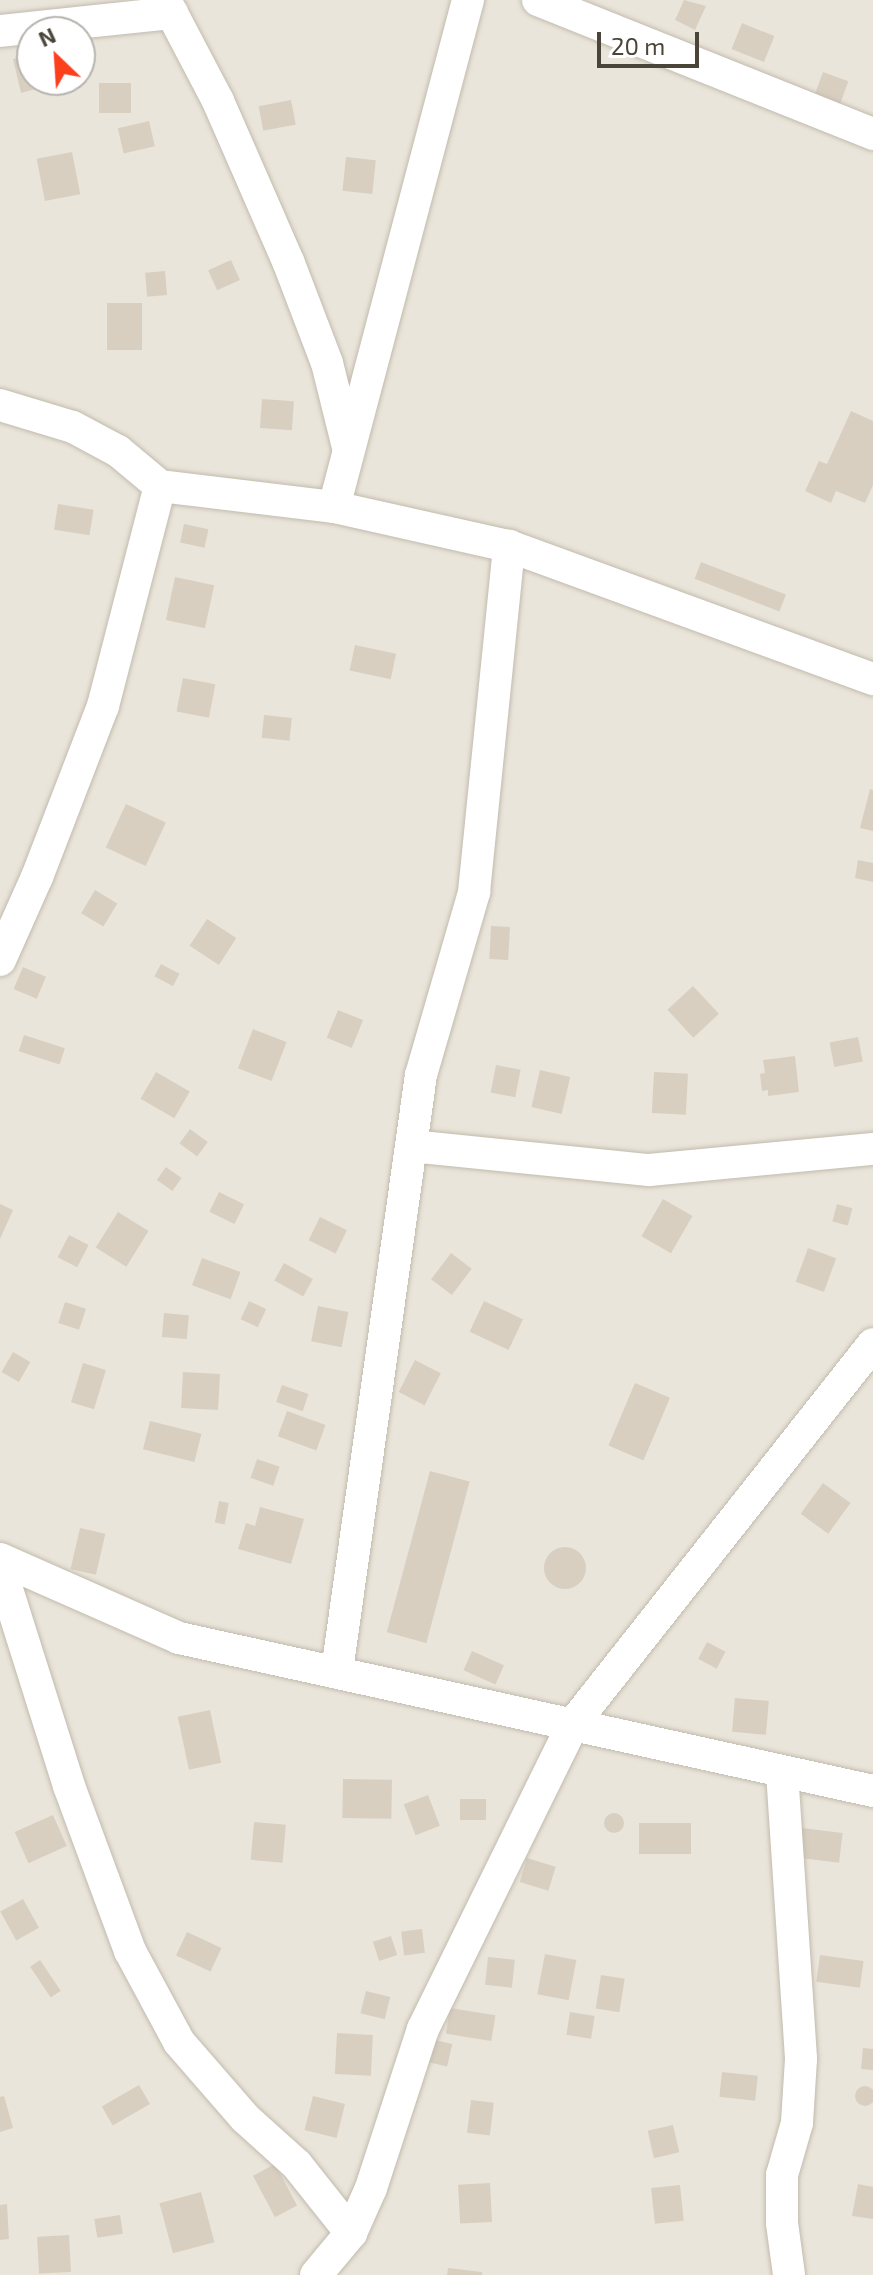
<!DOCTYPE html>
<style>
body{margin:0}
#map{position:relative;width:873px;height:2275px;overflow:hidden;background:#f6f3ec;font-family:"Exo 2",sans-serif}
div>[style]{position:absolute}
.residential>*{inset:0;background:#eae5da}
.building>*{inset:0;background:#d8cfc1;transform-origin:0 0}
.round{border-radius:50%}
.roads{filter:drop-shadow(0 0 2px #c2bbae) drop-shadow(0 0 2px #c2bbae)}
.minor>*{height:32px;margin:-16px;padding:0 16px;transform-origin:16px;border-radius:16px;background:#fff}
span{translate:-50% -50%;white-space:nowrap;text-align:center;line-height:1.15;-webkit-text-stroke:8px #fff;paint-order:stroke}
.north{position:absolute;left:16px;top:16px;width:80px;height:80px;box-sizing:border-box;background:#fff;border:2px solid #b7b4b0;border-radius:50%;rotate:335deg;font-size:22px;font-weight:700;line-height:32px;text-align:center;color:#4b4439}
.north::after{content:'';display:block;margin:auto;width:28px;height:36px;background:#fc3f1d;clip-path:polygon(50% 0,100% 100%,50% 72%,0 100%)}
.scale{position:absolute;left:597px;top:32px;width:102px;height:36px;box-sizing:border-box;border:4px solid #4b4439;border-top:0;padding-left:10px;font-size:24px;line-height:28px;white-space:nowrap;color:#4b4439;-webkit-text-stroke:6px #fff;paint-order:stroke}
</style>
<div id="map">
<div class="residential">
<div style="clip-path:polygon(evenodd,0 0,873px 0,873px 2275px,0 2275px,0 0,32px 32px,80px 32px,80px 80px,32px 80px,32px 32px)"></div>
</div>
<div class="building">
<div style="clip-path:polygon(684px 0,706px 6px,695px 30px,675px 20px)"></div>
<div style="left:742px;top:23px;width:35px;height:28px;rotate:22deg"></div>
<div style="clip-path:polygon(32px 54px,32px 80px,53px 80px,54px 84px,21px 93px,13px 59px)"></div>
<div style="left:823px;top:72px;width:27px;height:27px;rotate:20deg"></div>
<div style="left:131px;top:83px;width:30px;height:32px;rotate:90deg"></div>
<div style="left:291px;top:100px;width:25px;height:33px;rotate:79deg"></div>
<div style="left:149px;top:121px;width:26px;height:32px;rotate:77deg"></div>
<div style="left:72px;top:152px;width:43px;height:36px;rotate:79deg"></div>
<div style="left:346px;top:157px;width:30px;height:34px;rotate:6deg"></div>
<div style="left:231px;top:260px;width:22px;height:25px;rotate:66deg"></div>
<div style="left:165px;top:271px;width:24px;height:20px;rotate:85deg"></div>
<div style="left:107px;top:303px;width:35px;height:47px"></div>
<div style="left:262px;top:399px;width:32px;height:29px;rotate:4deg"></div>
<div style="clip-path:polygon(851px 411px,873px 421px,873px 485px,865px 503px,836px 491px,831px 503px,805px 491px,819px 461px,827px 464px)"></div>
<div style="left:58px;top:504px;width:36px;height:26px;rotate:9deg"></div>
<div style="left:184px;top:524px;width:25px;height:19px;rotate:12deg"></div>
<div style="left:701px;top:562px;width:91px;height:18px;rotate:21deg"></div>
<div style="left:175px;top:577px;width:40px;height:44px;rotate:12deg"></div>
<div style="left:355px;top:645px;width:42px;height:26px;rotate:12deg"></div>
<div style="left:183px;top:678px;width:33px;height:34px;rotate:11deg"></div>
<div style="left:264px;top:715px;width:28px;height:23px;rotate:6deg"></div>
<div style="clip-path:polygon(870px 789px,873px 790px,873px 831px,860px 828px)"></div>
<div style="left:126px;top:804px;width:44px;height:48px;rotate:25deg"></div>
<div style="clip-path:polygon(858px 860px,873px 863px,873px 882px,855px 878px)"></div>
<div style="left:95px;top:890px;width:26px;height:27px;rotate:31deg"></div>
<div style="left:207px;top:919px;width:35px;height:32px;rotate:33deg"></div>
<div style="left:491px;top:926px;width:19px;height:33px;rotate:3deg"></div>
<div style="left:161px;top:964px;width:21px;height:14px;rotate:28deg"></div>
<div style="left:23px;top:967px;width:25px;height:24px;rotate:23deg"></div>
<div style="left:693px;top:986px;width:38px;height:35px;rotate:47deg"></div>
<div style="left:338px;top:1010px;width:27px;height:30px;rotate:22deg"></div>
<div style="left:253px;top:1029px;width:36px;height:42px;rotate:21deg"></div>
<div style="left:24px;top:1035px;width:43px;height:17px;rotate:18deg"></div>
<div style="left:858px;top:1037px;width:25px;height:29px;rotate:79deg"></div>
<div style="clip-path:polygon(795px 1056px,799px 1092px,768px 1096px,768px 1090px,762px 1091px,760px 1074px,765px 1073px,763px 1060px)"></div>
<div style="left:496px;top:1065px;width:25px;height:28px;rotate:11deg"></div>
<div style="left:540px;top:1070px;width:31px;height:38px;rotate:13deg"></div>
<div style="left:156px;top:1072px;width:39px;height:31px;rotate:30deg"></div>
<div style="left:654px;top:1072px;width:34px;height:41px;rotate:3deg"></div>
<div style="left:190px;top:1129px;width:22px;height:18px;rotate:36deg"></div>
<div style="left:166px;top:1167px;width:19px;height:16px;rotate:35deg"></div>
<div style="left:219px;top:1192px;width:28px;height:22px;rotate:26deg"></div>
<div style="left:663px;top:1199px;width:34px;height:43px;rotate:30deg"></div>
<div style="clip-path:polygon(0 1204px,13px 1210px,0 1239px)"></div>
<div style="left:837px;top:1204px;width:16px;height:18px;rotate:15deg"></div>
<div style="left:118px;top:1212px;width:36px;height:42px;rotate:32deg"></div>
<div style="left:320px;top:1217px;width:30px;height:26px;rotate:26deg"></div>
<div style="left:69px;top:1235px;width:22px;height:25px;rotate:27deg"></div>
<div style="left:808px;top:1248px;width:30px;height:36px;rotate:20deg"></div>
<div style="left:451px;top:1253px;width:26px;height:33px;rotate:37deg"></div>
<div style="left:202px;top:1258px;width:41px;height:29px;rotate:20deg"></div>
<div style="left:284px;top:1263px;width:33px;height:20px;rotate:29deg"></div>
<div style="left:249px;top:1301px;width:19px;height:20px;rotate:25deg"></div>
<div style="left:484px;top:1301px;width:43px;height:34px;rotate:25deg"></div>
<div style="left:65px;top:1302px;width:22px;height:22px;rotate:18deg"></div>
<div style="left:318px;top:1306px;width:31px;height:36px;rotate:11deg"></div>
<div style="left:164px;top:1313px;width:25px;height:24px;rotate:5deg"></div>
<div style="left:13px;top:1352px;width:20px;height:23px;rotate:30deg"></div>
<div style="left:415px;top:1360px;width:29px;height:36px;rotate:27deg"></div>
<div style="left:83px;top:1363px;width:24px;height:41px;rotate:17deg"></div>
<div style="left:183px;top:1372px;width:37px;height:36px;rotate:3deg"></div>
<div style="left:635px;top:1383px;width:38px;height:68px;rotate:23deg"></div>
<div style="left:282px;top:1385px;width:28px;height:18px;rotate:19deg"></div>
<div style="left:287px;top:1411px;width:41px;height:27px;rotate:20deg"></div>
<div style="left:150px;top:1421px;width:53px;height:29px;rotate:14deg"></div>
<div style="left:257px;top:1459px;width:24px;height:20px;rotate:19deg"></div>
<div style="left:430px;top:1471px;width:41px;height:167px;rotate:15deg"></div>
<div style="left:823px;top:1483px;width:34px;height:38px;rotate:36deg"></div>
<div style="left:219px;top:1501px;width:10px;height:22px;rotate:11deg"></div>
<div style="clip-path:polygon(260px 1507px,304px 1519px,291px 1564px,238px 1549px,246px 1523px,255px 1526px)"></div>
<div style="left:80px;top:1528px;width:26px;height:42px;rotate:13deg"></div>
<div class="round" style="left:544px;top:1547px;width:42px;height:42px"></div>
<div style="left:707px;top:1642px;width:21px;height:19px;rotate:28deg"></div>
<div style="left:472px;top:1651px;width:35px;height:21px;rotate:24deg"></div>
<div style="left:735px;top:1698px;width:34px;height:34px;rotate:5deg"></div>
<div style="left:210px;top:1710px;width:54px;height:33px;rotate:78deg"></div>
<div style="left:343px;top:1779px;width:49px;height:39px;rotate:1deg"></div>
<div style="left:428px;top:1795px;width:33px;height:26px;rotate:69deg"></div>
<div style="left:486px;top:1799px;width:21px;height:26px;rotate:90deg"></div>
<div class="round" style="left:604px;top:1813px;width:20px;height:20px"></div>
<div style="left:53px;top:1815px;width:34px;height:42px;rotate:66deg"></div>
<div style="left:254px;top:1822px;width:32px;height:38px;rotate:5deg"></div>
<div style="left:639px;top:1823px;width:52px;height:31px"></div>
<div style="left:802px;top:1828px;width:41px;height:30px;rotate:7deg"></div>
<div style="left:527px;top:1858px;width:30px;height:25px;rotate:17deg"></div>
<div style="left:23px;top:1899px;width:33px;height:26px;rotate:61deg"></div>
<div style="left:422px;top:1929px;width:24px;height:21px;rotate:83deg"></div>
<div style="left:187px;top:1932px;width:38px;height:26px;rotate:25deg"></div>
<div style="left:391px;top:1936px;width:20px;height:19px;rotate:72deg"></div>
<div style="left:545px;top:1954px;width:32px;height:41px;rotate:11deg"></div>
<div style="left:820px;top:1955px;width:44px;height:27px;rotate:8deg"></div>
<div style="left:488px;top:1957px;width:27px;height:28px;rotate:6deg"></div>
<div style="left:40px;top:1960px;width:37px;height:12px;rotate:56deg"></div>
<div style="left:601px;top:1975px;width:24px;height:34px;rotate:9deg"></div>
<div style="left:366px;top:1991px;width:25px;height:23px;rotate:14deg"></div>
<div style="left:450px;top:2008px;width:46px;height:26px;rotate:9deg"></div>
<div style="left:570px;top:2012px;width:25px;height:23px;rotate:9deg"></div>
<div style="left:337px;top:2033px;width:36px;height:41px;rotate:3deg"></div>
<div style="left:426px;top:2038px;width:27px;height:23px;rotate:13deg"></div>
<div style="clip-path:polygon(863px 2048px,873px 2049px,873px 2070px,861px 2069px)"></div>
<div style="left:722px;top:2072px;width:36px;height:25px;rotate:6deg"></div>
<div style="left:139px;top:2085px;width:22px;height:43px;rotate:60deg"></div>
<div class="round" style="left:855px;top:2086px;width:20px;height:20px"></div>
<div style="clip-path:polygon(4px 2096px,13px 2128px,0 2132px,0 2097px)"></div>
<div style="left:313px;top:2096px;width:33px;height:35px;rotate:14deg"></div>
<div style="left:471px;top:2100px;width:23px;height:33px;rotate:7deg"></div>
<div style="left:673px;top:2125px;width:28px;height:26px;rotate:77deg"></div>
<div style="left:275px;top:2164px;width:47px;height:25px;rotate:62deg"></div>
<div style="left:490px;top:2183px;width:39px;height:32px;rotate:87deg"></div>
<div style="clip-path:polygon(858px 2184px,873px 2187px,873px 2219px,852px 2216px)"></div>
<div style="left:680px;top:2185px;width:36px;height:29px;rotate:84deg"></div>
<div style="left:201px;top:2192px;width:52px;height:43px;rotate:75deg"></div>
<div style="clip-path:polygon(7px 2204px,9px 2239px,0 2240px,0 2205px)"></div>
<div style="left:120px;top:2215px;width:19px;height:26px;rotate:81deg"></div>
<div style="left:69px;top:2235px;width:37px;height:32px;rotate:87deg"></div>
<div style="clip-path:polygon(448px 2268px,482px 2272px,482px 2275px,447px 2275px)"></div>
</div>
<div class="roads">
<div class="minor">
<div style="left:165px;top:0;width:114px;rotate:62.3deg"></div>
<div style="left:218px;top:101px;width:175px;rotate:66.4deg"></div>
<div style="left:288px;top:261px;width:109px;rotate:69.1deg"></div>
<div style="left:327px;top:363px;width:87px;rotate:76deg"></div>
<div style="left:468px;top:0;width:524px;rotate:104.8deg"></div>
<div style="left:334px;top:507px;width:179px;rotate:12.6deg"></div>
<div style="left:509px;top:546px;width:388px;rotate:20.1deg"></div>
<div style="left:538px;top:0;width:361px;rotate:21.8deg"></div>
<div style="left:0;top:31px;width:173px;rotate:-6deg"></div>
<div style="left:0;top:405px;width:76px;rotate:16.8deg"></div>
<div style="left:73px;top:427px;width:51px;rotate:28.1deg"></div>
<div style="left:118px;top:451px;width:55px;rotate:39.8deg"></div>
<div style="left:160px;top:486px;width:175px;rotate:6.9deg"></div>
<div style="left:0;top:960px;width:91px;rotate:-66deg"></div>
<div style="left:37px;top:877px;width:183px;rotate:-68.9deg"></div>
<div style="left:103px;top:706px;width:227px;rotate:-75.5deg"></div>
<div style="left:411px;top:1146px;width:239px;rotate:5.8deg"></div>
<div style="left:649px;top:1170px;width:225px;rotate:-5.4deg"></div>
<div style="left:0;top:1559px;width:196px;rotate:23.8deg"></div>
<div style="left:179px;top:1638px;width:711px;rotate:12.43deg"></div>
<div style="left:0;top:1567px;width:230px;rotate:72.5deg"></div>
<div style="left:69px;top:1786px;width:176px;rotate:69.7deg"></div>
<div style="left:130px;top:1951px;width:103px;rotate:61.7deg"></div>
<div style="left:179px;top:2042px;width:101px;rotate:49deg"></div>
<div style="left:245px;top:2118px;width:70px;rotate:42.1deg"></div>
<div style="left:297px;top:2165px;width:87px;rotate:51.5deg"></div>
<div style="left:337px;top:1671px;width:602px;rotate:-81.98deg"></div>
<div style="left:421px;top:1075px;width:191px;rotate:-73.8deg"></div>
<div style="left:474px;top:892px;width:348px;rotate:-84.2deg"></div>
<div style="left:782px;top:1772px;width:288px;rotate:86.2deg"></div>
<div style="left:801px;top:2059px;width:64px;rotate:93.6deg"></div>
<div style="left:797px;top:2123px;width:54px;rotate:106.1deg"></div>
<div style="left:782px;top:2175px;width:48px;rotate:90deg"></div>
<div style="left:782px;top:2223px;width:52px;rotate:82.3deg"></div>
<div style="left:316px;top:2275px;width:55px;rotate:-50.2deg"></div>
<div style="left:351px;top:2233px;width:49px;rotate:-66deg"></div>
<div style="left:371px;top:2188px;width:167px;rotate:-71.9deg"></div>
<div style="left:423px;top:2029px;width:340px;rotate:-63.8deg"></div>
<div style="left:573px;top:1724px;width:484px;rotate:-51.7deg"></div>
</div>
</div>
<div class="north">N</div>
<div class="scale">20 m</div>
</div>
